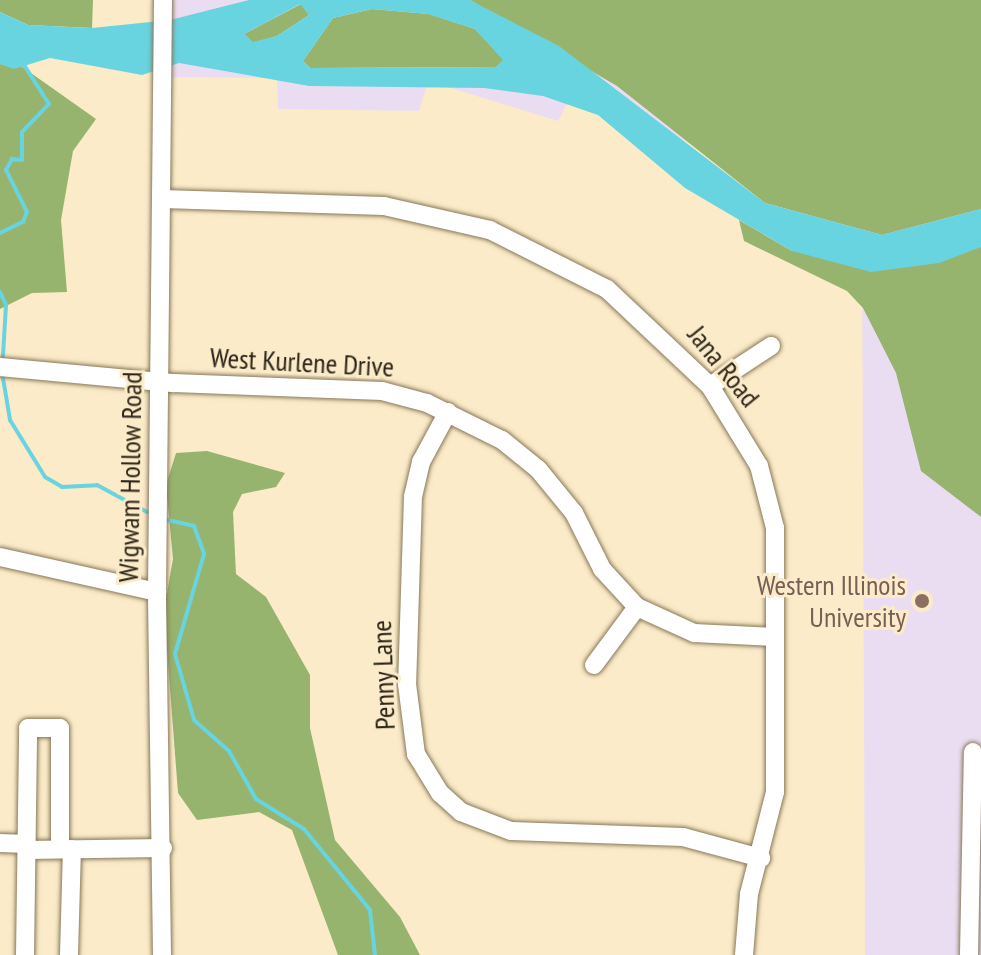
<!DOCTYPE html>
<style>
body{margin:0}
#map{position:relative;width:981px;height:955px;overflow:hidden;background:#fbebc8;font-family:"PT Sans Narrow",sans-serif}
div>[style]{position:absolute}
.education>*{inset:0;background:#ebddf1}
.forest>*{inset:0;background:#96b46e}
.water>*{inset:0;background:#68d4e0}
.stream>*{height:4px;margin:-2px;padding:0 2px;transform-origin:2px;border-radius:2px;background:#68d4e0}
.roads{filter:drop-shadow(0 0 2px #877859) drop-shadow(0 0 2px #877859)}
.minor>*{height:18px;margin:-9px;padding:0 9px;transform-origin:9px;border-radius:9px;background:#fff}
.dots>*{width:22px;height:22px;translate:-50% -50%;box-sizing:border-box;border:4px solid #fbebc8;border-radius:50%}
span{translate:-50% -50%;white-space:nowrap;text-align:center;line-height:1.15;-webkit-text-stroke:6px #fbebc8;paint-order:stroke}
.street-label{font-size:28px;color:#2a2417}
.education-label{font-size:28px;color:#785e54}
.right{translate:-100% -50%;text-align:right}
</style>
<div id="map">
<div class="education">
<div style="clip-path:polygon(164px 0,981px 0,981px 955px,865px 955px,862px 246px,580px 79px,558px 121px,428px 81px,419px 111px,278px 109px,277px 78px,163px 77px)"></div>
</div>
<div class="forest">
<div style="clip-path:polygon(0 0,93px 0,92px 28px,28px 25px,0 12px)"></div>
<div style="clip-path:polygon(470px 0,981px 0,981px 209px,882px 235px,765px 203px,617px 86px)"></div>
<div style="clip-path:polygon(301px 4px,309px 15px,277px 36px,253px 43px,244px 34px)"></div>
<div style="clip-path:polygon(372px 9px,429px 14px,475px 29px,504px 60px,496px 67px,310px 68px,303px 61px,333px 18px)"></div>
<div style="clip-path:polygon(0 64px,21px 66px,96px 119px,73px 151px,61px 220px,67px 292px,32px 293px,0 309px)"></div>
<div style="clip-path:polygon(739px 220px,792px 251px,981px 247px,981px 517px,921px 471px,896px 373px,863px 308px,847px 291px,744px 241px)"></div>
<div style="clip-path:polygon(207px 451px,285px 473px,276px 487px,242px 494px,233px 512px,236px 574px,266px 597px,310px 675px,310px 728px,335px 840px,400px 917px,420px 955px,338px 955px,292px 830px,259px 812px,197px 820px,178px 793px,164px 610px,173px 559px,166px 485px,176px 453px)"></div>
</div>
<div class="water">
<div style="clip-path:polygon(evenodd,249px 0,470px 0,559px 46px,765px 203px,882px 235px,981px 209px,981px 247px,939px 263px,871px 272px,792px 251px,685px 188px,598px 115px,543px 96px,484px 88px,309px 86px,179px 63px,142px 75px,50px 58px,14px 69px,0 64px,0 12px,28px 25px,92px 28px,170px 20px,249px 0,300px 4px,309px 15px,277px 36px,253px 42px,244px 34px,300px 4px,249px 0,372px 9px,428px 14px,475px 29px,503px 60px,496px 67px,310px 68px,303px 61px,333px 18px,372px 9px)"></div>
</div>
<div class="stream">
<div style="left:0;top:233px;width:25px;rotate:-26deg"></div>
<div style="left:23px;top:222px;width:11px;rotate:-68deg"></div>
<div style="left:27px;top:212px;width:47px;rotate:-116.6deg"></div>
<div style="left:6px;top:170px;width:13px;rotate:-61deg"></div>
<div style="left:12px;top:159px;width:10px;rotate:6deg"></div>
<div style="left:22px;top:160px;width:28px;rotate:-90deg"></div>
<div style="left:22px;top:132px;width:39px;rotate:-46deg"></div>
<div style="left:49px;top:104px;width:50px;rotate:-122.7deg"></div>
<div style="left:0;top:292px;width:14px;rotate:65deg"></div>
<div style="left:6px;top:305px;width:51px;rotate:93.4deg"></div>
<div style="left:3px;top:378px;width:43px;rotate:80.5deg"></div>
<div style="left:10px;top:420px;width:67px;rotate:58.4deg"></div>
<div style="left:45px;top:477px;width:20px;rotate:30deg"></div>
<div style="left:62px;top:487px;width:35px;rotate:-3deg"></div>
<div style="left:97px;top:485px;width:57px;rotate:28.4deg"></div>
<div style="left:168px;top:520px;width:27px;rotate:13deg"></div>
<div style="left:194px;top:526px;width:30px;rotate:70deg"></div>
<div style="left:204px;top:554px;width:104px;rotate:106.2deg"></div>
<div style="left:175px;top:654px;width:69px;rotate:73.9deg"></div>
<div style="left:194px;top:720px;width:47px;rotate:41.5deg"></div>
<div style="left:229px;top:751px;width:55px;rotate:60.6deg"></div>
<div style="left:256px;top:799px;width:57px;rotate:32deg"></div>
<div style="left:304px;top:829px;width:104px;rotate:50.8deg"></div>
<div style="left:370px;top:910px;width:45px;rotate:83.7deg"></div>
</div>
<div class="roads">
<div class="minor">
<div style="left:163px;top:199px;width:221px;rotate:1.8deg"></div>
<div style="left:384px;top:206px;width:109px;rotate:12.8deg"></div>
<div style="left:490px;top:230px;width:131px;rotate:26.8deg"></div>
<div style="left:607px;top:289px;width:141px;rotate:43.3deg"></div>
<div style="left:710px;top:386px;width:94px;rotate:58.5deg"></div>
<div style="left:759px;top:466px;width:64px;rotate:75.5deg"></div>
<div style="left:775px;top:528px;width:264px;rotate:90deg"></div>
<div style="left:775px;top:792px;width:105px;rotate:104.3deg"></div>
<div style="left:749px;top:894px;width:61px;rotate:94.7deg"></div>
<div style="left:0;top:367px;width:175px;rotate:5.3deg"></div>
<div style="left:174px;top:383px;width:208px;rotate:2.2deg"></div>
<div style="left:382px;top:391px;width:47px;rotate:14.9deg"></div>
<div style="left:427px;top:403px;width:84px;rotate:26.3deg"></div>
<div style="left:502px;top:440px;width:46px;rotate:38.9deg"></div>
<div style="left:538px;top:469px;width:57px;rotate:50.7deg"></div>
<div style="left:574px;top:513px;width:63px;rotate:63.4deg"></div>
<div style="left:602px;top:569px;width:52px;rotate:47.4deg"></div>
<div style="left:637px;top:607px;width:63px;rotate:24.5deg"></div>
<div style="left:694px;top:633px;width:81px;rotate:2.8deg"></div>
<div style="left:710px;top:386px;width:73px;rotate:-33.3deg"></div>
<div style="left:448px;top:412px;width:57px;rotate:118.4deg"></div>
<div style="left:421px;top:462px;width:35px;rotate:103deg"></div>
<div style="left:413px;top:496px;width:188px;rotate:91.8deg"></div>
<div style="left:407px;top:684px;width:71px;rotate:82.7deg"></div>
<div style="left:416px;top:754px;width:46px;rotate:58.4deg"></div>
<div style="left:440px;top:793px;width:28px;rotate:42deg"></div>
<div style="left:461px;top:812px;width:53px;rotate:20.8deg"></div>
<div style="left:511px;top:831px;width:172px;rotate:2deg"></div>
<div style="left:683px;top:837px;width:81px;rotate:15.1deg"></div>
<div style="left:0;top:557px;width:161px;rotate:12.6deg"></div>
<div style="left:594px;top:665px;width:72px;rotate:-53.4deg"></div>
<div style="left:0;top:843px;width:27px;rotate:2deg"></div>
<div style="left:27px;top:850px;width:136px;rotate:-0.8deg"></div>
<div style="left:25px;top:955px;width:227px;rotate:-89.2deg"></div>
<div style="left:28px;top:728px;width:32px"></div>
<div style="left:60px;top:728px;width:121px;rotate:90deg"></div>
<div style="left:69px;top:955px;width:106px;rotate:-88.4deg"></div>
<div style="left:162px;top:955px;width:363px;rotate:-90.8deg"></div>
<div style="left:157px;top:592px;width:592px;rotate:-89.42deg"></div>
<div style="left:969px;top:955px;width:203px;rotate:-88.9deg"></div>
</div>
</div>
<div class="dots">
<div style="left:922px;top:601px;background:#8d6e63"></div>
</div>
<div class="street-label">
<span style="left:302px;top:362px;rotate:3deg">West Kurlene Drive</span>
<span style="left:724px;top:366px;rotate:51deg">Jana Road</span>
<span style="left:130px;top:477px;rotate:-89deg">Wigwam Hollow Road</span>
<span style="left:383px;top:675px;rotate:-92deg">Penny Lane</span>
</div>
<div class="education-label">
<span class="right" style="left:906px;top:601px">Western Illinois<br>University</span>
</div>
</div>
